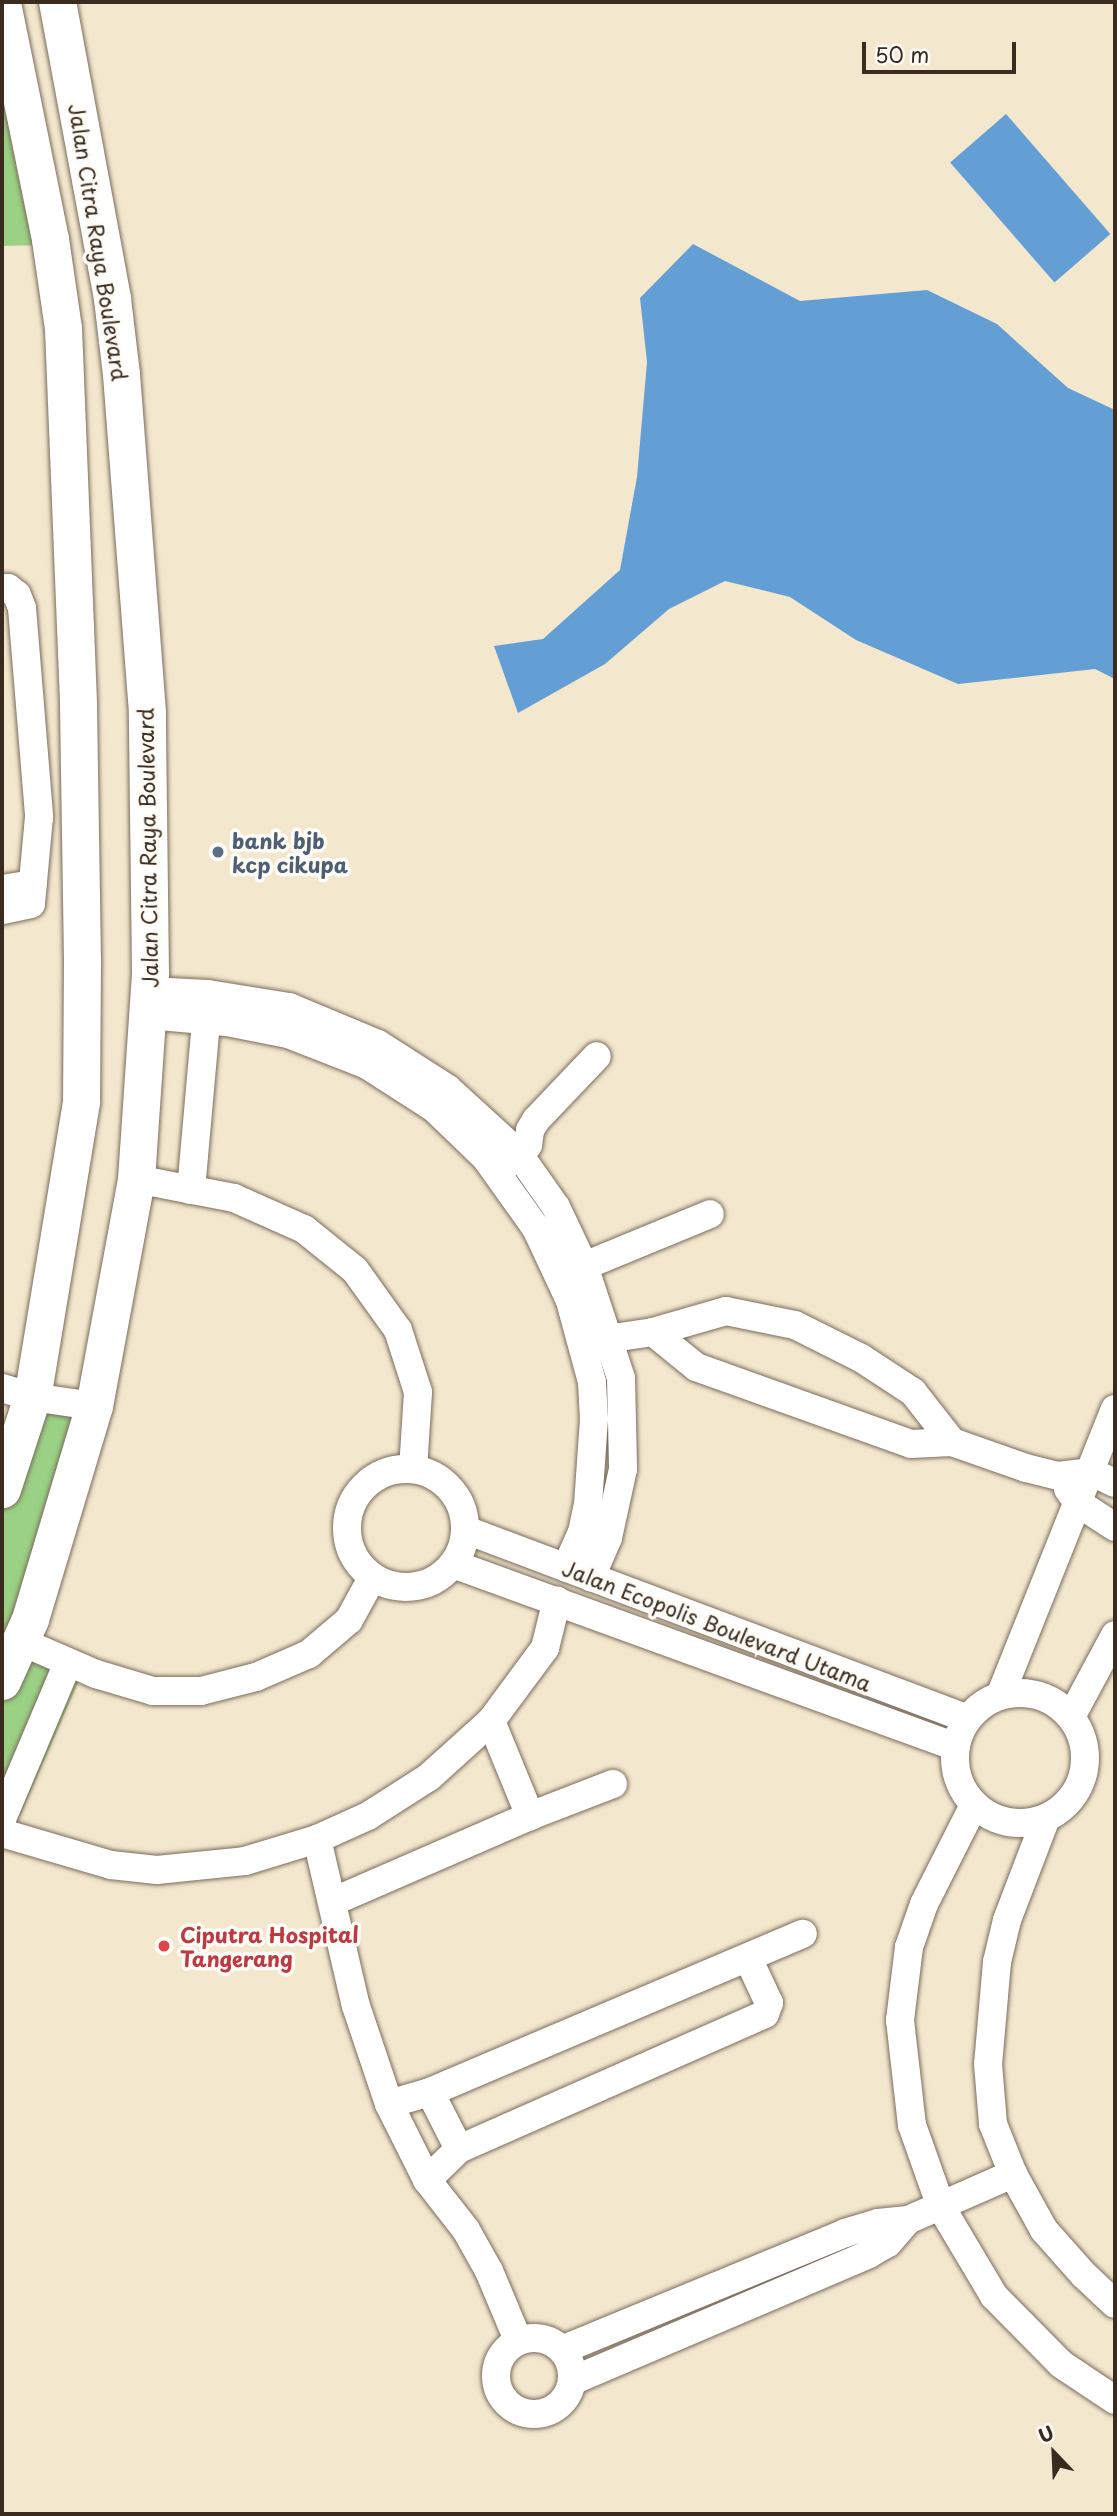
<!DOCTYPE html>
<style>
body{margin:0}
#map{position:relative;width:1117px;height:2516px;overflow:hidden;background:#f3e7ce;font-family:"Playpen Sans",sans-serif}
div>[style]{position:absolute}
.green>*{inset:0;background:#9ad184}
.water>*{inset:0;background:#639fd4;transform-origin:0 0}
.roads{filter:drop-shadow(0 0 2px #7b6c5c) drop-shadow(0 0 2px #7b6c5c)}
.minor>*{height:28px;margin:-14px;padding:0 14px;transform-origin:14px;border-radius:14px;background:#fff}
.minor>.ring{margin:-14px;padding:0;box-sizing:content-box;background:none;border:28px solid #fff;border-radius:50%}
.major>*{height:37px;margin:-18.5px;padding:0 18.5px;transform-origin:18.5px;border-radius:18.5px;background:#fff}
.dots>*{width:19px;height:19px;translate:-50% -50%;box-sizing:border-box;border:4px solid #fdfcf7;border-radius:50%}
span{translate:-50% -50%;white-space:nowrap;text-align:center;line-height:1.15;-webkit-text-stroke:7px #fdfcf7;paint-order:stroke}
.street-label{font-size:21px;color:#3b2a1e}
.service-label{font-size:21px;color:#4e5e75;font-weight:700}
.left{translate:0 -50%;text-align:left}
.health-label{font-size:21px;color:#be3a42;font-weight:700}
.frame{position:absolute;inset:0;border:4px solid #3b2a1e;pointer-events:none}
.north{position:absolute;left:1019px;top:2418px;width:70px;height:70px;-webkit-text-stroke:5px #fdfcf7;paint-order:stroke;rotate:337deg;font-size:19px;font-weight:700;line-height:28px;text-align:center;color:#3b2a1e}
.north::after{content:'';display:block;margin:auto;width:24px;height:32px;background:#3b2a1e;clip-path:polygon(50% 0,100% 100%,50% 72%,0 100%)}
.scale{position:absolute;left:862px;top:42px;width:154px;height:32px;box-sizing:border-box;border:4px solid #3b2a1e;border-top:0;padding-left:9px;font-size:21px;line-height:24px;white-space:nowrap;color:#3b2a1e;-webkit-text-stroke:5px #fdfcf7;paint-order:stroke}
</style>
<div id="map">
<div class="green">
<div style="clip-path:polygon(2px 46px,43px 245px,2px 246px)"></div>
<div style="clip-path:polygon(32px 1398px,95px 1405px,2px 1678px,2px 1490px)"></div>
<div style="clip-path:polygon(21px 1644px,81px 1676px,12px 1834px,2px 1831px,2px 1687px)"></div>
</div>
<div class="water">
<div style="left:1006px;top:114px;width:159px;height:74px;rotate:49deg"></div>
<div style="clip-path:polygon(693px 244px,800px 301px,927px 290px,997px 324px,1068px 388px,1115px 410px,1115px 679px,1095px 669px,958px 684px,856px 640px,790px 597px,725px 581px,669px 609px,605px 664px,518px 713px,494px 646px,543px 639px,620px 570px,637px 477px,647px 362px,640px 298px)"></div>
</div>
<div class="roads">
<div class="minor">
<div style="left:2px;top:588px;width:6px"></div>
<div style="left:8px;top:588px;width:11px;rotate:38deg"></div>
<div style="left:17px;top:595px;width:14px;rotate:69deg"></div>
<div style="left:22px;top:608px;width:210px;rotate:85.3deg"></div>
<div style="left:39px;top:817px;width:87px;rotate:95.3deg"></div>
<div style="left:31px;top:904px;width:30px;rotate:168deg"></div>
<div style="left:2px;top:889px;width:31px;rotate:-9deg"></div>
<div style="left:149px;top:991px;width:59px;rotate:2.9deg"></div>
<div style="left:208px;top:994px;width:82px;rotate:9.1deg"></div>
<div style="left:289px;top:1007px;width:96px;rotate:22.6deg"></div>
<div style="left:378px;top:1044px;width:83px;rotate:32.7deg"></div>
<div style="left:448px;top:1089px;width:95px;rotate:42.4deg"></div>
<div style="left:518px;top:1153px;width:66px;rotate:54.9deg"></div>
<div style="left:556px;top:1207px;width:65px;rotate:64.6deg"></div>
<div style="left:584px;top:1266px;width:118px;rotate:71.7deg"></div>
<div style="left:621px;top:1378px;width:91px;rotate:88.7deg"></div>
<div style="left:623px;top:1469px;width:71px;rotate:102.3deg"></div>
<div style="left:608px;top:1538px;width:43px;rotate:113.6deg"></div>
<div style="left:148px;top:1015px;width:79px;rotate:5.1deg"></div>
<div style="left:227px;top:1022px;width:62px;rotate:11.1deg"></div>
<div style="left:288px;top:1034px;width:85px;rotate:21.4deg"></div>
<div style="left:367px;top:1065px;width:80px;rotate:32.7deg"></div>
<div style="left:434px;top:1108px;width:72px;rotate:43.9deg"></div>
<div style="left:486px;top:1158px;width:86px;rotate:54.5deg"></div>
<div style="left:536px;top:1228px;width:81px;rotate:65deg"></div>
<div style="left:570px;top:1301px;width:84px;rotate:74.8deg"></div>
<div style="left:592px;top:1382px;width:37px;rotate:87deg"></div>
<div style="left:594px;top:1419px;width:85px;rotate:94deg"></div>
<div style="left:588px;top:1504px;width:29px;rotate:102deg"></div>
<div style="left:582px;top:1532px;width:39px;rotate:114deg"></div>
<div style="left:507px;top:1164px;width:28px;rotate:-42deg"></div>
<div style="left:528px;top:1145px;width:15px;rotate:-82deg"></div>
<div style="left:530px;top:1130px;width:12px;rotate:-59deg"></div>
<div style="left:536px;top:1120px;width:88px;rotate:-46.4deg"></div>
<div style="left:136px;top:1179px;width:100px;rotate:11deg"></div>
<div style="left:234px;top:1198px;width:77px;rotate:23.9deg"></div>
<div style="left:304px;top:1229px;width:65px;rotate:38.8deg"></div>
<div style="left:355px;top:1270px;width:74px;rotate:54.4deg"></div>
<div style="left:398px;top:1330px;width:65px;rotate:72.1deg"></div>
<div style="left:418px;top:1392px;width:77px;rotate:93.7deg"></div>
<div style="left:191px;top:1190px;width:190px;rotate:-84.9deg"></div>
<div style="left:584px;top:1266px;width:136px;rotate:-22.4deg"></div>
<div style="left:653px;top:1332px;width:55px;rotate:39.1deg"></div>
<div style="left:696px;top:1367px;width:228px;rotate:19.7deg"></div>
<div style="left:911px;top:1444px;width:41px;rotate:-2.8deg"></div>
<div style="left:952px;top:1442px;width:78px;rotate:19.4deg"></div>
<div style="left:1026px;top:1468px;width:33px;rotate:14deg"></div>
<div style="left:1058px;top:1476px;width:34px;rotate:-7deg"></div>
<div style="left:1092px;top:1472px;width:25px;rotate:26deg"></div>
<div style="left:593px;top:1341px;width:61px;rotate:-8.5deg"></div>
<div style="left:653px;top:1332px;width:76px;rotate:-16deg"></div>
<div style="left:726px;top:1311px;width:70px;rotate:11.5deg"></div>
<div style="left:795px;top:1325px;width:74px;rotate:26.6deg"></div>
<div style="left:861px;top:1358px;width:62px;rotate:33.2deg"></div>
<div style="left:913px;top:1392px;width:63px;rotate:52deg"></div>
<div style="left:2px;top:1388px;width:31px;rotate:17deg"></div>
<div style="left:32px;top:1397px;width:63px;rotate:8.3deg"></div>
<div class="ring" style="left:347px;top:1469px;width:90px;height:90px"></div>
<div style="left:1068px;top:1489px;width:17px;rotate:54deg"></div>
<div style="left:1078px;top:1503px;width:44px;rotate:33deg"></div>
<div style="left:466px;top:1530px;width:536px;rotate:20.63deg"></div>
<div style="left:453px;top:1564px;width:535px;rotate:19.99deg"></div>
<div style="left:20px;top:1641px;width:83px;rotate:23.5deg"></div>
<div style="left:96px;top:1674px;width:59px;rotate:16.6deg"></div>
<div style="left:153px;top:1691px;width:48px"></div>
<div style="left:201px;top:1691px;width:57px;rotate:-14.3deg"></div>
<div style="left:256px;top:1677px;width:58px;rotate:-23.5deg"></div>
<div style="left:309px;top:1654px;width:52px;rotate:-40.4deg"></div>
<div style="left:349px;top:1620px;width:48px;rotate:-61.3deg"></div>
<div class="ring" style="left:955px;top:1693px;width:102px;height:102px"></div>
<div style="left:1000px;top:1696px;width:309px;rotate:-68.2deg"></div>
<div style="left:1071px;top:1717px;width:93px;rotate:-61.8deg"></div>
<div style="left:491px;top:1721px;width:103px;rotate:67.7deg"></div>
<div style="left:974px;top:1805px;width:111px;rotate:116.8deg"></div>
<div style="left:924px;top:1904px;width:46px;rotate:109.2deg"></div>
<div style="left:909px;top:1947px;width:74px;rotate:97deg"></div>
<div style="left:900px;top:2020px;width:106px;rotate:83.5deg"></div>
<div style="left:912px;top:2125px;width:87px;rotate:70.5deg"></div>
<div style="left:941px;top:2207px;width:104px;rotate:59.2deg"></div>
<div style="left:994px;top:2296px;width:95px;rotate:45.4deg"></div>
<div style="left:1061px;top:2364px;width:65px;rotate:33.7deg"></div>
<div style="left:1046px;top:1818px;width:109px;rotate:110.9deg"></div>
<div style="left:1007px;top:1920px;width:43px;rotate:103.4deg"></div>
<div style="left:997px;top:1962px;width:102px;rotate:95deg"></div>
<div style="left:988px;top:2064px;width:60px;rotate:85.2deg"></div>
<div style="left:993px;top:2124px;width:54px;rotate:68.2deg"></div>
<div style="left:1013px;top:2174px;width:64px;rotate:61deg"></div>
<div style="left:1044px;top:2230px;width:60px;rotate:48.4deg"></div>
<div style="left:1084px;top:2275px;width:42px;rotate:43.1deg"></div>
<div style="left:2px;top:1819px;width:169px;rotate:-67.1deg"></div>
<div style="left:2px;top:1833px;width:114px;rotate:16.4deg"></div>
<div style="left:111px;top:1865px;width:46px;rotate:6.2deg"></div>
<div style="left:157px;top:1870px;width:88px;rotate:-5.8deg"></div>
<div style="left:245px;top:1861px;width:75px;rotate:-17deg"></div>
<div style="left:317px;top:1839px;width:56px;rotate:-24.3deg"></div>
<div style="left:368px;top:1816px;width:72px;rotate:-32.6deg"></div>
<div style="left:429px;top:1777px;width:84px;rotate:-42.1deg"></div>
<div style="left:491px;top:1721px;width:91px;rotate:-53.5deg"></div>
<div style="left:545px;top:1648px;width:49px;rotate:-76deg"></div>
<div style="left:317px;top:1839px;width:171px;rotate:76.9deg"></div>
<div style="left:356px;top:2006px;width:103px;rotate:71.4deg"></div>
<div style="left:389px;top:2104px;width:85px;rotate:63.4deg"></div>
<div style="left:427px;top:2180px;width:63px;rotate:52deg"></div>
<div style="left:466px;top:2230px;width:47px;rotate:60.7deg"></div>
<div style="left:489px;top:2271px;width:75px;rotate:67.2deg"></div>
<div style="left:332px;top:1902px;width:216px;rotate:-23.5deg"></div>
<div style="left:530px;top:1816px;width:89px;rotate:-21.1deg"></div>
<div style="left:430px;top:2092px;width:64px;rotate:63deg"></div>
<div style="left:389px;top:2104px;width:43px;rotate:-16.3deg"></div>
<div style="left:430px;top:2092px;width:405px;rotate:-23deg"></div>
<div style="left:427px;top:2180px;width:45px;rotate:-44.1deg"></div>
<div style="left:459px;top:2149px;width:334px;rotate:-23.8deg"></div>
<div style="left:765px;top:2014px;width:12px;rotate:-70deg"></div>
<div style="left:769px;top:2003px;width:50px;rotate:-115deg"></div>
<div class="ring" style="left:496px;top:2338px;width:48px;height:48px"></div>
<div style="left:564px;top:2349px;width:304px;rotate:-22.4deg"></div>
<div style="left:845px;top:2233px;width:34px;rotate:-17deg"></div>
<div style="left:878px;top:2223px;width:30px;rotate:-6deg"></div>
<div style="left:908px;top:2220px;width:115px;rotate:-23.7deg"></div>
<div style="left:574px;top:2380px;width:321px;rotate:-23.1deg"></div>
<div style="left:869px;top:2254px;width:22px;rotate:-30deg"></div>
<div style="left:888px;top:2243px;width:30px;rotate:-49deg"></div>
</div>
<div class="major">
<div style="left:2px;top:3px;width:241px;rotate:78.5deg"></div>
<div style="left:50px;top:239px;width:90px;rotate:81.7deg"></div>
<div style="left:63px;top:328px;width:378px;rotate:87.7deg"></div>
<div style="left:78px;top:706px;width:255px;rotate:89.1deg"></div>
<div style="left:82px;top:961px;width:141px;rotate:90.4deg"></div>
<div style="left:81px;top:1102px;width:299px;rotate:99.4deg"></div>
<div style="left:32px;top:1397px;width:97px;rotate:108.1deg"></div>
<div style="left:2px;top:1681px;width:68px;rotate:-65.7deg"></div>
<div style="left:30px;top:1619px;width:222px;rotate:-73.3deg"></div>
<div style="left:94px;top:1406px;width:231px;rotate:-79.5deg"></div>
<div style="left:136px;top:1179px;width:206px;rotate:-86.1deg"></div>
<div style="left:150px;top:973px;width:261px;rotate:-90.7deg"></div>
<div style="left:147px;top:712px;width:339px;rotate:-94.4deg"></div>
<div style="left:121px;top:374px;width:77px;rotate:-96.8deg"></div>
<div style="left:112px;top:298px;width:301px;rotate:-100.5deg"></div>
</div>
</div>
<div class="dots">
<div style="left:218px;top:852px;background:#5c6f8a"></div>
<div style="left:164px;top:1946px;background:#e0444e"></div>
</div>
<div class="street-label">
<span style="left:99px;top:242px;rotate:81deg">Jalan Citra Raya Boulevard</span>
<span style="left:147px;top:848px;rotate:-91deg">Jalan Citra Raya Boulevard</span>
<span style="left:717px;top:1625px;rotate:21deg">Jalan Ecopolis Boulevard Utama</span>
</div>
<div class="service-label">
<span class="left" style="left:232px;top:852px">bank bjb<br>kcp cikupa</span>
</div>
<div class="health-label">
<span class="left" style="left:180px;top:1946px">Ciputra Hospital<br>Tangerang</span>
</div>
<div class="frame"></div>
<div class="north">U</div>
<div class="scale">50 m</div>
</div>
